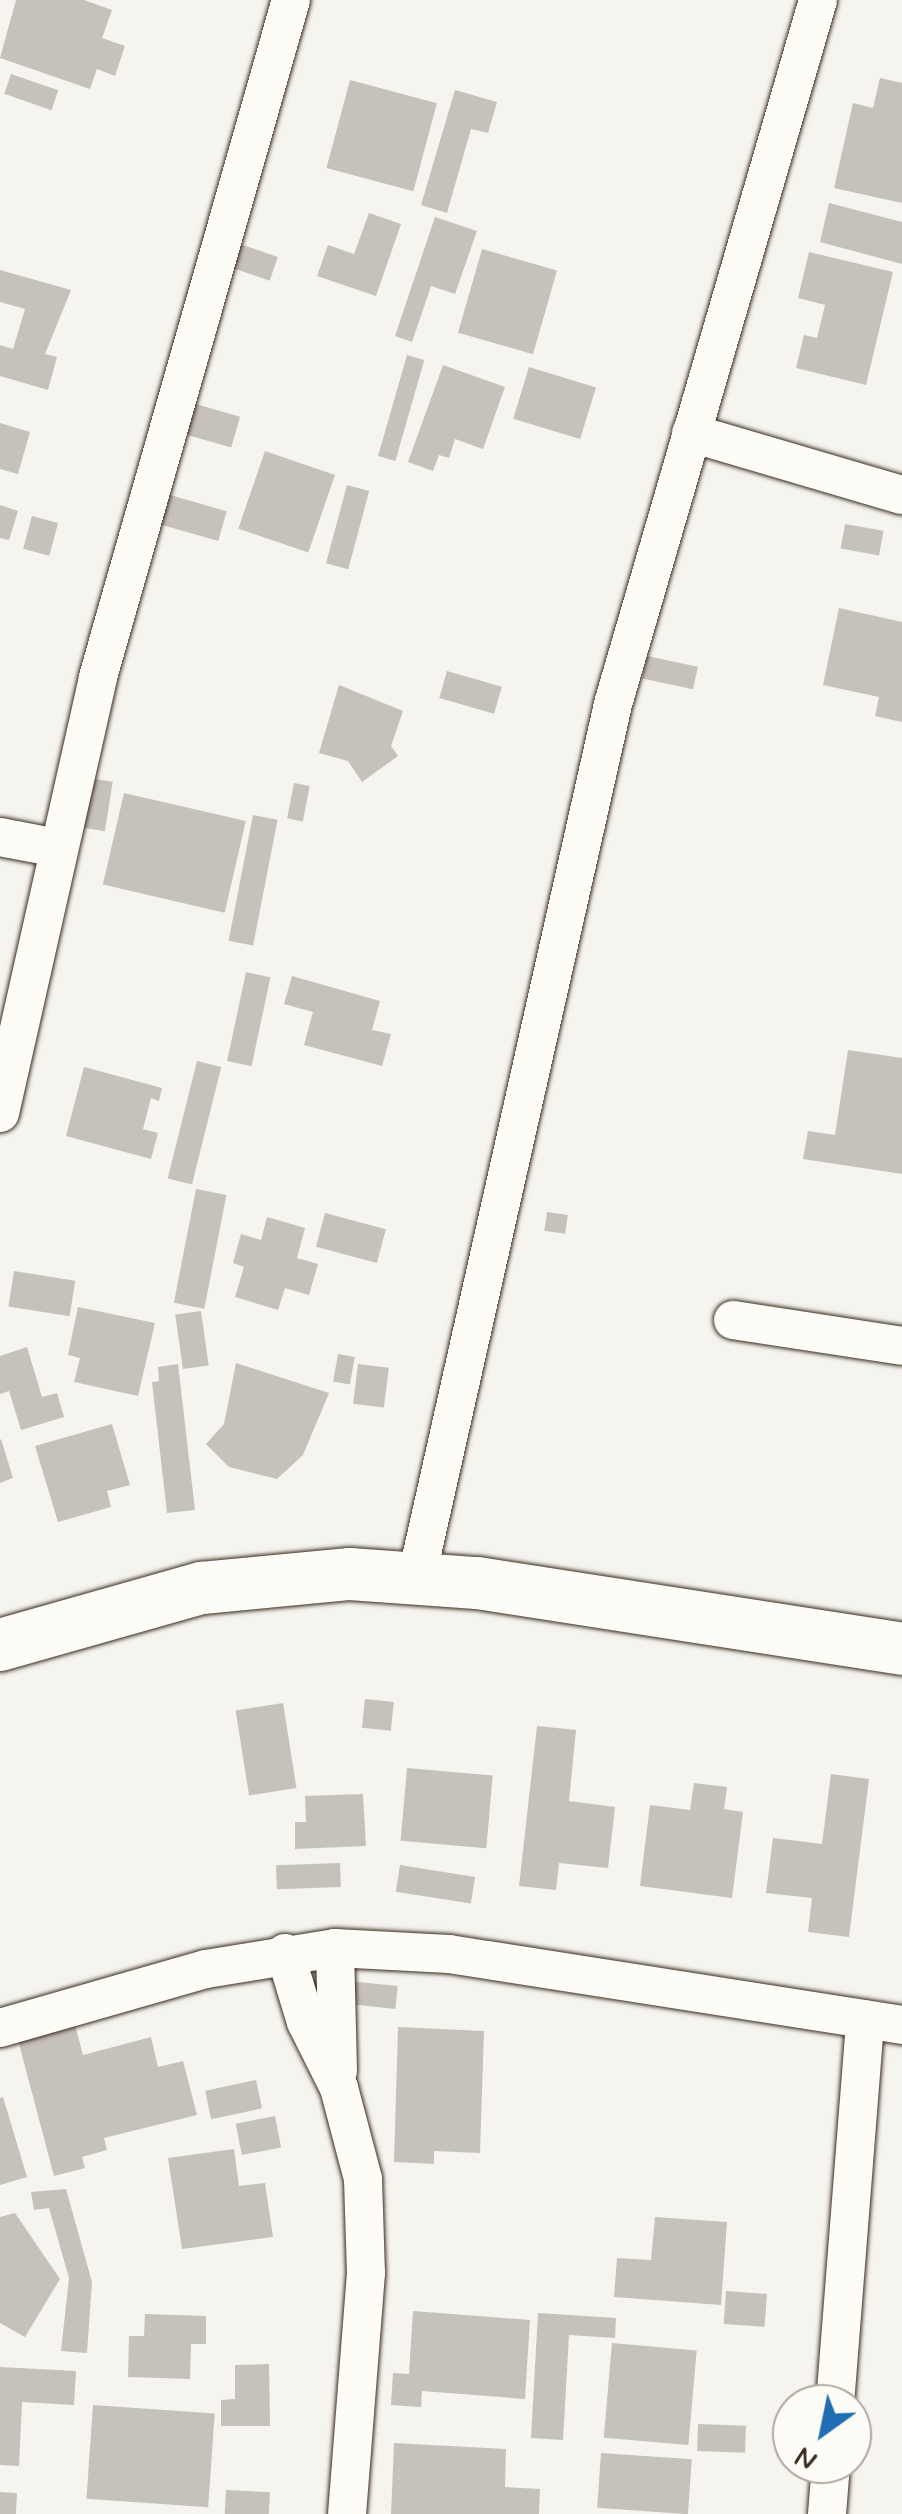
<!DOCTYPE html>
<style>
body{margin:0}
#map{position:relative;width:902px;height:2514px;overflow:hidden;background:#f5f4ee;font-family:Mynerve,sans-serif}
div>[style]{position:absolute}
.building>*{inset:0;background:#c7c1bb;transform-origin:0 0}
.roads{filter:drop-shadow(0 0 2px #3b2a1e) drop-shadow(0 0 2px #3b2a1e)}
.street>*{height:38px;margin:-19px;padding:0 19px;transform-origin:19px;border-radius:19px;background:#fdfcf7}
.secondary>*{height:52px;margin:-26px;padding:0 26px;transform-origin:26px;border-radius:26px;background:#fdfcf7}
span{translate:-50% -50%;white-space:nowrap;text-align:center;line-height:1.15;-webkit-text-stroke:8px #fdfcf7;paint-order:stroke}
.north{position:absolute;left:772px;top:2384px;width:100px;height:100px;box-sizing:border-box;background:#fdfcf7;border:2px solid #afa8a0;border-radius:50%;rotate:213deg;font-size:28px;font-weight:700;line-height:40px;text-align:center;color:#3b2a1e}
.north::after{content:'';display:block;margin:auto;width:35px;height:45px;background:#1f6fb2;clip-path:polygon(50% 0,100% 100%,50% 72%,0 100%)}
</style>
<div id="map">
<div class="building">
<div style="clip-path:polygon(16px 0,84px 0,112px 10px,102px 38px,125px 46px,115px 76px,97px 69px,90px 89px,0 58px)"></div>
<div style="left:11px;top:74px;width:50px;height:21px;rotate:19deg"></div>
<div style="clip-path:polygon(880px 78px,902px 83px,902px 203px,834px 188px,853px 103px,873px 108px)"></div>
<div style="left:350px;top:80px;width:90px;height:91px;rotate:15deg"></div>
<div style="clip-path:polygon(455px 90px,497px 102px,488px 133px,471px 129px,447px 213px,421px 205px)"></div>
<div style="clip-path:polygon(829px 203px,902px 222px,902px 264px,820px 242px)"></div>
<div style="clip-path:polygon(369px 213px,401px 224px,376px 296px,317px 276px,328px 245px,354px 254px)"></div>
<div style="clip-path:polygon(435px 217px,477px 231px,455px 294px,431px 286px,412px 342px,395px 336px)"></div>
<div style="left:240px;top:244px;width:40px;height:25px;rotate:19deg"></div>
<div style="left:482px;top:249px;width:78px;height:87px;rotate:16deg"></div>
<div style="clip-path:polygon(809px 252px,893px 272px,866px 385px,796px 368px,804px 335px,817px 338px,825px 305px,798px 298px)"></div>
<div style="clip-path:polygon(0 270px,71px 290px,45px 354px,57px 357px,48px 390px,0 376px,0 345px,13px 349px,25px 309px,0 302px)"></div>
<div style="left:407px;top:355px;width:18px;height:105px;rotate:16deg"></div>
<div style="clip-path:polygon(443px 365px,505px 387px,483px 449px,455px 439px,449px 458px,439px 455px,433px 471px,408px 462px)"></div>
<div style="left:529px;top:367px;width:70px;height:54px;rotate:17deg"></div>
<div style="left:192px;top:403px;width:50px;height:32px;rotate:16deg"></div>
<div style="clip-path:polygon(0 423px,30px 432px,18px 474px,0 469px)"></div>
<div style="left:265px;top:451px;width:74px;height:82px;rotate:19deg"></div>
<div style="left:347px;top:485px;width:23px;height:81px;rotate:15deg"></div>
<div style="left:170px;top:495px;width:59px;height:31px;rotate:16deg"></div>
<div style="clip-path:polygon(0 505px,18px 511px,9px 540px,0 538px)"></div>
<div style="left:32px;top:516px;width:27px;height:34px;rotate:15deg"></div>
<div style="left:845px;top:524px;width:39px;height:25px;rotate:10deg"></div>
<div style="clip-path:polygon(839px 608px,902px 622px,902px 722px,875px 716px,879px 697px,823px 685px)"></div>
<div style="left:647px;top:656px;width:52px;height:23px;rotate:12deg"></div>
<div style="left:447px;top:671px;width:57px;height:28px;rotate:16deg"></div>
<div style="clip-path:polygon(339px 685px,403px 711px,391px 746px,398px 756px,362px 782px,348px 761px,319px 753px)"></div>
<div style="left:89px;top:778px;width:24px;height:50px;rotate:9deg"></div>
<div style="left:294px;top:783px;width:16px;height:36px;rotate:11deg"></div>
<div style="left:124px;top:793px;width:125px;height:94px;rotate:13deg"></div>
<div style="left:253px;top:815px;width:25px;height:128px;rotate:11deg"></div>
<div style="left:246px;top:972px;width:25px;height:91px;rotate:12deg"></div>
<div style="clip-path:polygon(292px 976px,380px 1001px,372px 1030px,391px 1034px,382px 1066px,304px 1045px,313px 1012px,284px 1004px)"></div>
<div style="clip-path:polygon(848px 1050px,902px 1058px,902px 1174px,803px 1159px,808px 1131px,835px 1135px)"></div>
<div style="left:197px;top:1061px;width:25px;height:121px;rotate:14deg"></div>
<div style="clip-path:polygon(84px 1067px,162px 1088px,159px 1101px,151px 1098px,143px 1129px,158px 1133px,151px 1159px,66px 1136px)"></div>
<div style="left:196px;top:1189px;width:31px;height:116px;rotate:11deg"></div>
<div style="left:547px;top:1212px;width:21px;height:19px;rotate:8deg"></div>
<div style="left:325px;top:1213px;width:63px;height:35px;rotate:15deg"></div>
<div style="clip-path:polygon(267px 1217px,305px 1228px,297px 1258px,318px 1264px,309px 1295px,285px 1288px,278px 1310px,235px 1297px,244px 1267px,233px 1263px,241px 1234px,261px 1240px)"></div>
<div style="left:14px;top:1271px;width:62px;height:36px;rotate:9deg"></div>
<div style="clip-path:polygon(78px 1307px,155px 1323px,138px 1396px,74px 1382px,80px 1358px,68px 1355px)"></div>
<div style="left:201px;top:1311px;width:55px;height:26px;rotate:82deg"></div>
<div style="clip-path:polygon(27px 1347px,42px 1397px,57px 1393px,64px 1417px,21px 1430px,9px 1391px,0 1394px,0 1356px)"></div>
<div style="left:338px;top:1354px;width:17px;height:28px;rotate:10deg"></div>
<div style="clip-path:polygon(236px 1363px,329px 1393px,303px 1455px,277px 1479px,229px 1467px,206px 1444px,224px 1424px)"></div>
<div style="clip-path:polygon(178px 1364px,195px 1510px,167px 1513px,152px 1382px,159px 1381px,158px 1367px)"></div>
<div style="left:358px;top:1364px;width:31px;height:40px;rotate:7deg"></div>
<div style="clip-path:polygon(112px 1424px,130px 1485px,107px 1491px,111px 1507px,58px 1522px,35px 1446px)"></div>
<div style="clip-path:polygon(1px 1439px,13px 1478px,0 1483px,0 1440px)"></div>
<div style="left:365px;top:1699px;width:29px;height:29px;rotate:6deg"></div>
<div style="left:283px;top:1703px;width:86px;height:48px;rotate:81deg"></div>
<div style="clip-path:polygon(537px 1726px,576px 1730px,569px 1801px,615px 1807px,608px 1868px,559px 1863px,556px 1890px,519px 1886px)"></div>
<div style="left:407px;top:1768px;width:86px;height:73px;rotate:5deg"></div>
<div style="clip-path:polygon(831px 1774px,869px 1779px,849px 1937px,808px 1932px,812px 1898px,766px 1893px,773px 1838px,822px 1844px)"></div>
<div style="clip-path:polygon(694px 1783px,727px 1787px,724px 1809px,743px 1812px,732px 1898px,640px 1886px,650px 1805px,690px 1810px)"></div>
<div style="clip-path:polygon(363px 1794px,366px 1846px,295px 1849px,295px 1822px,306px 1822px,305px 1796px)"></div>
<div style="left:340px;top:1863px;width:24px;height:64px;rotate:88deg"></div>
<div style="left:400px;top:1865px;width:76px;height:27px;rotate:9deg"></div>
<div style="left:349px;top:1981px;width:49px;height:23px;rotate:6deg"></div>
<div style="clip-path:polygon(75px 2025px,83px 2055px,151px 2037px,158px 2067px,183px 2061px,197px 2115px,104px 2138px,107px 2150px,82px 2157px,85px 2168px,54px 2176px,18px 2040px)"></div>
<div style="clip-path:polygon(398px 2027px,484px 2031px,480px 2153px,434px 2151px,434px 2164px,394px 2162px)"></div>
<div style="left:256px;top:2080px;width:29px;height:52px;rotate:78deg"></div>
<div style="clip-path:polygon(3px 2097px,27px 2177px,0 2185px,0 2098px)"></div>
<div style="left:275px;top:2116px;width:32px;height:40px;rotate:79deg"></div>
<div style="clip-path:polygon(234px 2149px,239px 2186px,265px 2183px,273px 2237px,182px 2249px,168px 2158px)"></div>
<div style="clip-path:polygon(66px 2189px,92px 2282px,87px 2353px,61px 2351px,69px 2278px,49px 2208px,34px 2210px,31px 2192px)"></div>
<div style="clip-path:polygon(15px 2213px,60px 2279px,25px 2337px,0 2323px,0 2217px)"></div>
<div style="clip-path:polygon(655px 2217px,727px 2222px,721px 2305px,614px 2297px,617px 2258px,651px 2260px)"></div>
<div style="left:726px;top:2291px;width:41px;height:33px;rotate:4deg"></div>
<div style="clip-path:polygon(413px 2311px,530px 2320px,525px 2399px,422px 2391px,421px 2407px,391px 2405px,393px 2373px,409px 2374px)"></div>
<div style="clip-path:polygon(538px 2313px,616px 2318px,615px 2338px,569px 2335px,563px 2440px,531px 2438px)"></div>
<div style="clip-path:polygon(145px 2314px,206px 2316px,206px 2344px,191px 2344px,190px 2379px,128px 2377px,129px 2336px,144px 2336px)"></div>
<div style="left:612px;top:2343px;width:85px;height:95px;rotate:5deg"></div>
<div style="clip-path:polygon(269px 2364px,270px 2426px,221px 2426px,221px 2400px,235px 2399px,235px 2365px)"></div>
<div style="clip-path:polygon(0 2367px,76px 2371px,74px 2405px,22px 2402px,19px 2466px,0 2465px)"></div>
<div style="left:93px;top:2405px;width:122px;height:94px;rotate:4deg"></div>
<div style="left:698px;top:2424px;width:48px;height:27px;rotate:2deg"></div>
<div style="clip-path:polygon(394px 2443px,506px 2449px,505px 2487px,540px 2489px,539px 2514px,391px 2514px)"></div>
<div style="left:601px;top:2453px;width:91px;height:55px;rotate:4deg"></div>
<div style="left:226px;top:2490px;width:44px;height:24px;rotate:3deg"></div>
<div style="left:0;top:2492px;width:17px;height:22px;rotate:3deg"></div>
</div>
<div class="roads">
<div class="street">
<div style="left:691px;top:433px;width:220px;rotate:16.4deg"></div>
<div style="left:0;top:837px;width:58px;rotate:10.9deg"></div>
<div style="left:0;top:1113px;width:447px;rotate:-77.3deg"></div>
<div style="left:98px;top:677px;width:704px;rotate:-74.09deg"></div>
<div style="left:733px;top:1320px;width:171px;rotate:8.7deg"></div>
<div style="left:417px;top:1576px;width:894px;rotate:-77.33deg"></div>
<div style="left:613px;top:704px;width:733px;rotate:-73.76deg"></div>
<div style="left:335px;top:1948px;width:123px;rotate:88.6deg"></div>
<div style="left:285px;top:1953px;width:72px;rotate:73.1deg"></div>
<div style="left:306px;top:2022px;width:74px;rotate:63.4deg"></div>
<div style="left:339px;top:2088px;width:94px;rotate:75.2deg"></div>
<div style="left:363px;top:2179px;width:94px;rotate:88.2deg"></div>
<div style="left:366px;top:2273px;width:242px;rotate:94.5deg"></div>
<div style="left:0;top:2028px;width:214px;rotate:-16deg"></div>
<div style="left:206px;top:1969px;width:131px;rotate:-9.2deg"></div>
<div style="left:335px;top:1948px;width:114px;rotate:3deg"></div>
<div style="left:449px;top:1954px;width:459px;rotate:8.9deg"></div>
<div style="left:835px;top:2404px;width:386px;rotate:-85.5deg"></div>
<div style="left:827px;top:2514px;width:50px;rotate:-85.4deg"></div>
</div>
<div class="secondary">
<div style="left:0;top:1645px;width:210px;rotate:-15.8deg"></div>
<div style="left:202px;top:1588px;width:149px;rotate:-5.4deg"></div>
<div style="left:350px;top:1574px;width:127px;rotate:4.1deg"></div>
<div style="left:477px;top:1583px;width:430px;rotate:8.8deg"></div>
</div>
</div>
<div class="north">N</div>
</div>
